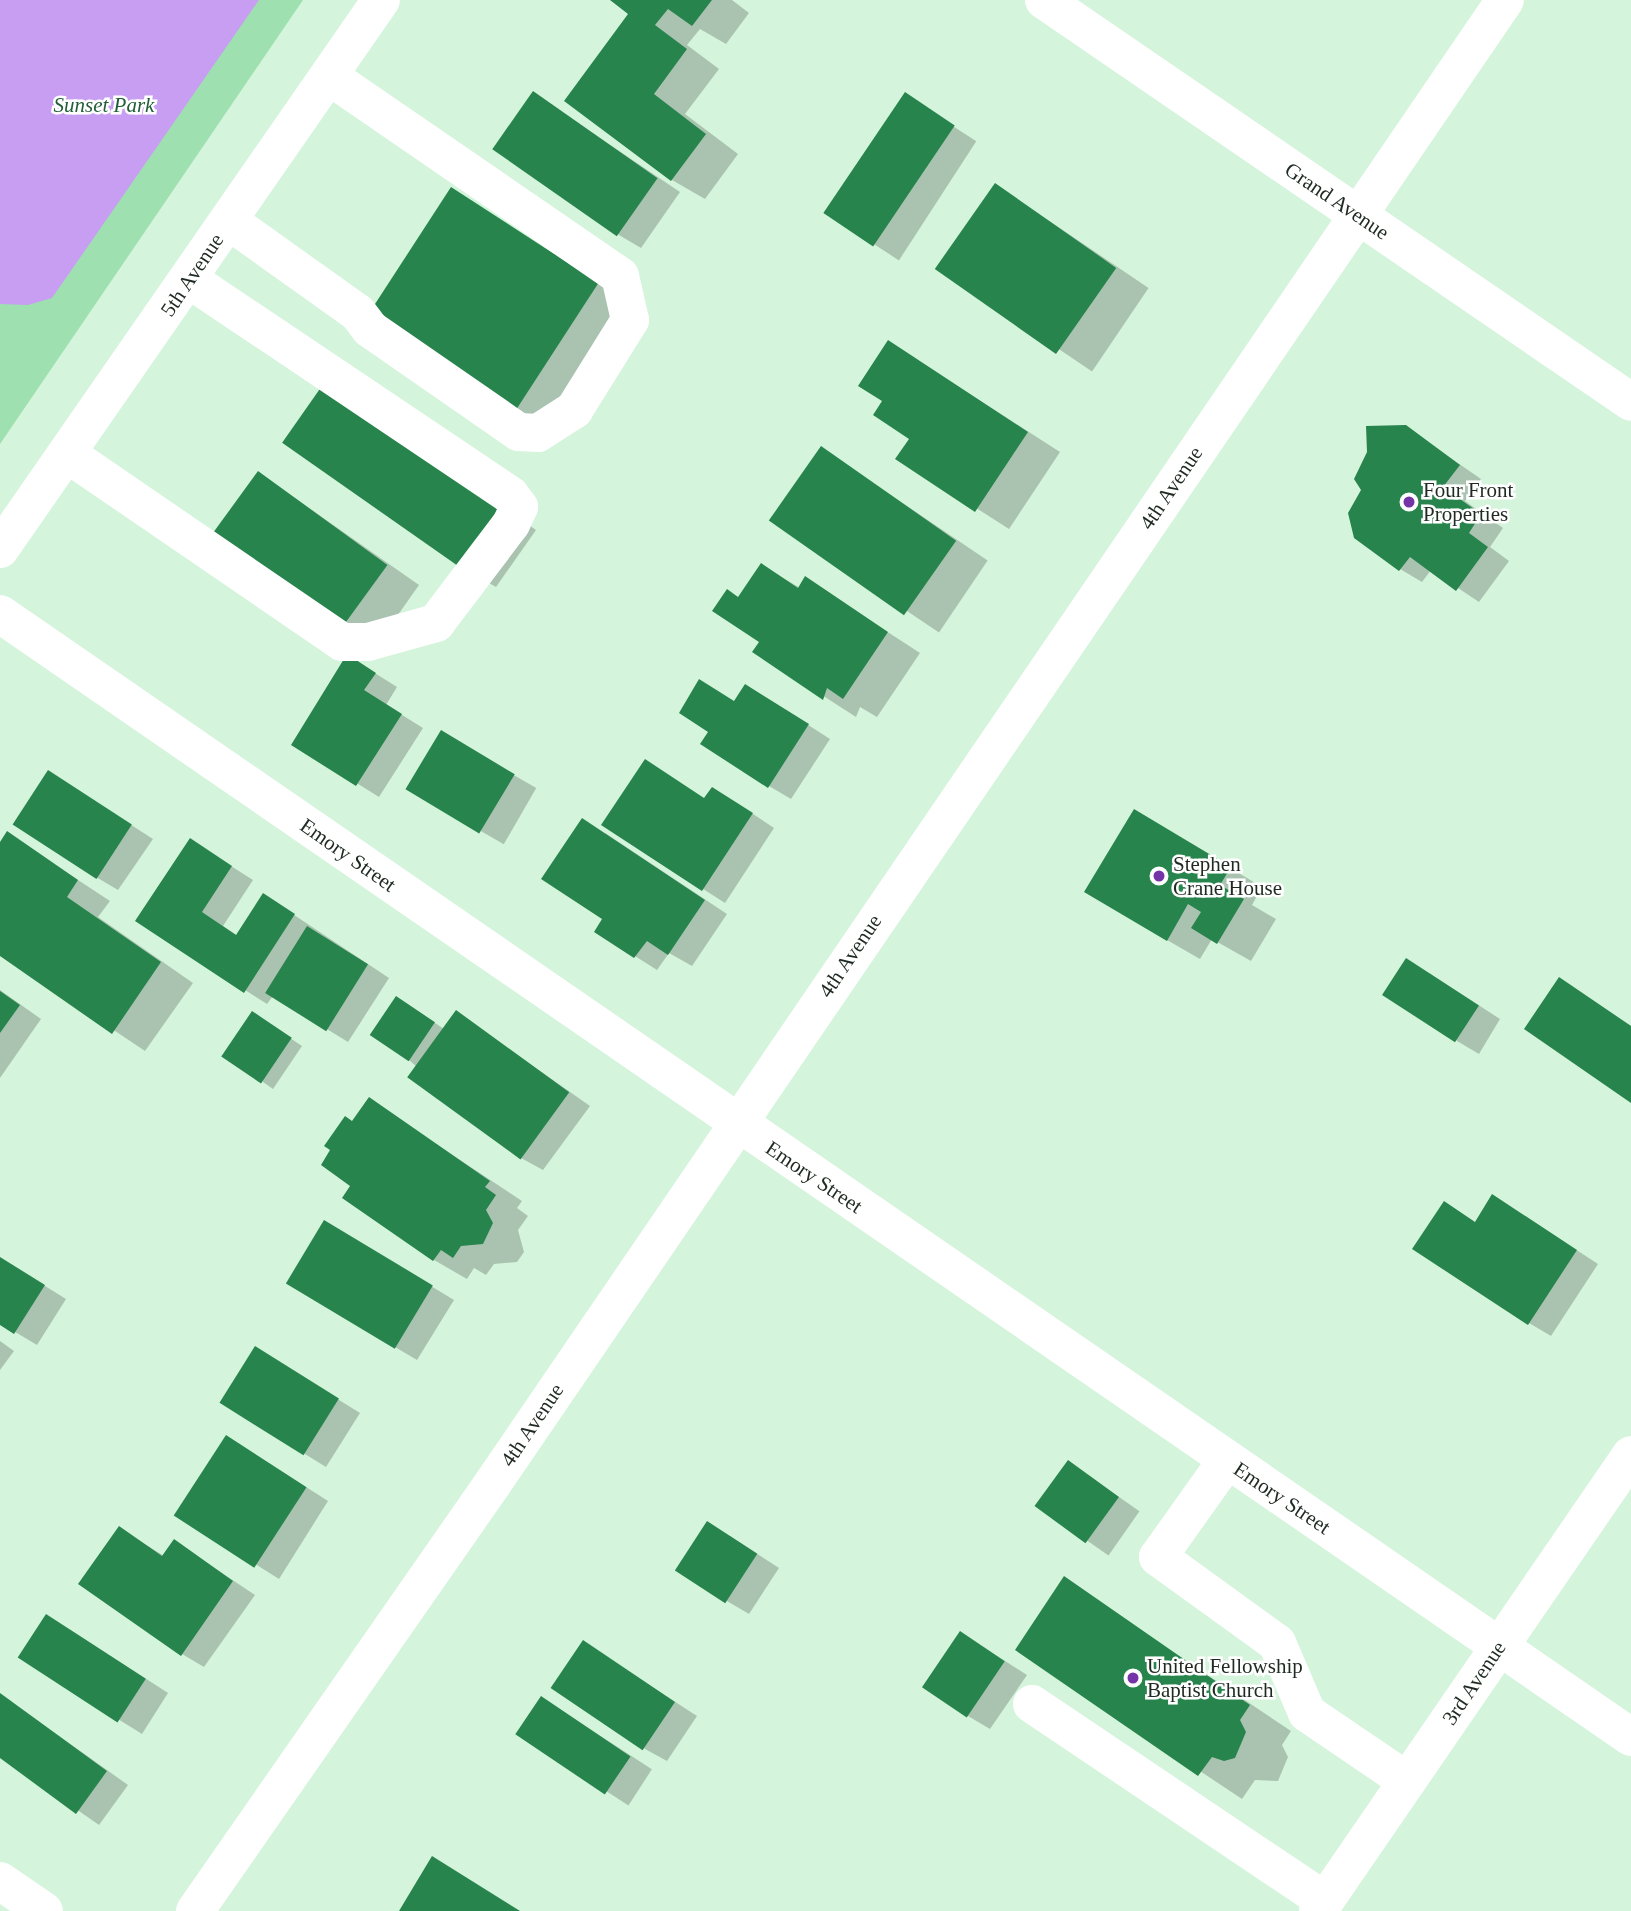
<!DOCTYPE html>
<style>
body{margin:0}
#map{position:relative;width:1631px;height:1911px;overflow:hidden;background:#d5f4dc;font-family:Georgia,serif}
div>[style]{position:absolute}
.green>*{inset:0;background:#9ee0b0}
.water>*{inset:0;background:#c79ef1}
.shadow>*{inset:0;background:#0003;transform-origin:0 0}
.building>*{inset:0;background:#27844c;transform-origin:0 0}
.minor>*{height:38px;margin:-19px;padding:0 19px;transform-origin:19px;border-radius:19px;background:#fff}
.dots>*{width:19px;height:19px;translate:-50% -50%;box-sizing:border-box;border:4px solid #fff;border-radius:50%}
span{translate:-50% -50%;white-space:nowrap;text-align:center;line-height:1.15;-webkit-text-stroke:5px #fff;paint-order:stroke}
.park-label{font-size:21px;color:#1f5e37;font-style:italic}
.street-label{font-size:21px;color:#1f2a22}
.poi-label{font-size:21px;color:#1f2a22}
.left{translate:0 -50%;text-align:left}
</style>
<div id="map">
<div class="green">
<div style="clip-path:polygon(0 0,303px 0,0 444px)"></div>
</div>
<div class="water">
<div style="clip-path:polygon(0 0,259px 0,52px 298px,28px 305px,0 304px)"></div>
</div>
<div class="shadow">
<div style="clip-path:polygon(613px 0,732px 0,749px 13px,726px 44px,700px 29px,687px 45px,719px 69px,685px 114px,738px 154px,705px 199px,672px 180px,631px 14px)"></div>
<div style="clip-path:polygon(533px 93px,680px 192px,641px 248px,619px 235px)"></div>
<div style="left:905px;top:95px;width:85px;height:142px;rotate:33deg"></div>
<div style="left:996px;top:185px;width:184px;height:101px;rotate:34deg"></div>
<div style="clip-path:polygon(452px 189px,631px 303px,547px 433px,514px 414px)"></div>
<div style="clip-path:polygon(889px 342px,1060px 452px,1009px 529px,898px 458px,911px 438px,884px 400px)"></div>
<div style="clip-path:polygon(357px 404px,536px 530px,496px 587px,463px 568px)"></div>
<div style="clip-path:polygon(1406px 427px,1481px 479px,1465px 501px,1503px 528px,1490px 547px,1509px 561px,1479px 602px,1431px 570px,1422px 582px,1400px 569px)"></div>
<div style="left:821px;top:448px;width:201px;height:87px;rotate:34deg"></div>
<div style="clip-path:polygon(259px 473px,419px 585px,376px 646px,343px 627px)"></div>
<div style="clip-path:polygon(761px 565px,800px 588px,806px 579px,920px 653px,877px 717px,860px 707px,856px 717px,755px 652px,762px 641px,739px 599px)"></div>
<div style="clip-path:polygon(370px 670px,397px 687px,386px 705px,423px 728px,379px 797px,294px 744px)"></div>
<div style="clip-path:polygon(768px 699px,830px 739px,791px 799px,769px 786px,710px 731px,735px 702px)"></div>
<div style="left:441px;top:733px;width:110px;height:65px;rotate:30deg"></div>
<div style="clip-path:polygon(49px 772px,153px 839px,118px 890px,96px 877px)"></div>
<div style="clip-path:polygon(705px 799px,735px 802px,774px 828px,725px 903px,603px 825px)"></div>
<div style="clip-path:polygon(1167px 830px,1262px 887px,1252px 905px,1276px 919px,1251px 961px,1212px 939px,1200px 959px,1167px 940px)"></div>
<div style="clip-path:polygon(605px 833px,727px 914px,692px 966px,669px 953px,657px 970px,597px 932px,605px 919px)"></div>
<div style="clip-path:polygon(8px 834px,110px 901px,98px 917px,193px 983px,145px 1051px,0 954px,0 845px)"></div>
<div style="clip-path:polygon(190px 840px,253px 880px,223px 926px,238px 936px,264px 895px,389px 978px,348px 1042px,273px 996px,267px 1004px,137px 921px)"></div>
<div style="clip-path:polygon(1429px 973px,1500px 1019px,1479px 1054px,1457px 1041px)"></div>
<div style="clip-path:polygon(1560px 979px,1631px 1026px,1631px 1101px)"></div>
<div style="clip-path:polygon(0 990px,41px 1019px,0 1078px)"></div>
<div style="clip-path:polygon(407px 1004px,444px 1029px,456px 1012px,590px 1106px,543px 1170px,521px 1158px,409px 1060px)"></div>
<div style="clip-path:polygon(263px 1020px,302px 1046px,273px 1089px,263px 1082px)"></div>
<div style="clip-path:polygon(369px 1100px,522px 1201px,517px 1208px,528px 1216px,518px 1230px,524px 1252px,517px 1262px,494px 1264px,486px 1275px,474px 1268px,467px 1279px,434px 1260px,352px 1186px,354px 1123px)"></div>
<div style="clip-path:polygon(1444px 1203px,1476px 1223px,1515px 1210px,1598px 1264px,1551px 1336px,1529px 1323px)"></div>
<div style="clip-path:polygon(347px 1235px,454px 1300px,417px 1360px,395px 1347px)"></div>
<div style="clip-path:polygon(0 1258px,66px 1299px,37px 1345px,0 1323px)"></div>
<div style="clip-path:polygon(0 1341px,14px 1351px,0 1370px)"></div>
<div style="clip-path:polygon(278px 1362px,360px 1413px,326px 1467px,222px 1403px)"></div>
<div style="clip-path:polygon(248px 1450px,328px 1501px,279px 1579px,177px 1515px)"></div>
<div style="left:1069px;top:1462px;width:86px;height:54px;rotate:35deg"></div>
<div style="clip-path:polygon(119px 1528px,164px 1556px,174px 1541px,255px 1595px,204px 1667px,182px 1654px)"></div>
<div style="clip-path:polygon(730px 1536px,779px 1568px,749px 1614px,727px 1601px)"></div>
<div style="clip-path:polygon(1064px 1579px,1291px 1731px,1282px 1745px,1288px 1757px,1278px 1781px,1255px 1780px,1242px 1799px,1018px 1650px)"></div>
<div style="clip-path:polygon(69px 1629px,168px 1693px,142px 1734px,20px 1658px)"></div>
<div style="clip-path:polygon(583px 1642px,697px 1716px,667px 1761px,645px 1749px)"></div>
<div style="clip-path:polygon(983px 1647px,1027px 1675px,990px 1729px,968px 1716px)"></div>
<div style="clip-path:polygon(0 1694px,128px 1785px,99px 1825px,0 1756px)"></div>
<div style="left:542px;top:1698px;width:131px;height:43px;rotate:33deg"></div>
</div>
<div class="building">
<div style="clip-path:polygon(610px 0,712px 0,692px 26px,668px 9px,655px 25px,687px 49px,654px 94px,706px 134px,671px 181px,564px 101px,628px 14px)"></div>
<div style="left:533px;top:91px;width:152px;height:71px;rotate:35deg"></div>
<div style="left:905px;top:92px;width:60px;height:146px;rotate:34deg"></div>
<div style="left:995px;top:183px;width:148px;height:105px;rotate:35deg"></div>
<div style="left:451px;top:187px;width:176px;height:158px;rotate:33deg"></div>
<div style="clip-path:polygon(888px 340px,1028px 432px,975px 512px,895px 459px,909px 439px,873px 415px,882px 401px,858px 386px)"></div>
<div style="left:324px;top:383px;width:220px;height:73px;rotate:35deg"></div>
<div style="clip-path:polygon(1406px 425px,1460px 465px,1443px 487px,1481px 514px,1469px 533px,1488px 547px,1456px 591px,1410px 557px,1399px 571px,1354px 538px,1348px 513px,1361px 490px,1354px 479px,1367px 452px,1366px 426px)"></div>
<div style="left:821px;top:446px;width:165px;height:91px;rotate:35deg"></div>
<div style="left:258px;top:471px;width:160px;height:77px;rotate:36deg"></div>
<div style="clip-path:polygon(761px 563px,798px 588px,805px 576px,888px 632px,843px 699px,827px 688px,823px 700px,752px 652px,759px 642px,712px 611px,727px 589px,738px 597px)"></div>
<div style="clip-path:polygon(347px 654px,376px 673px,364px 690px,402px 714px,356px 786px,291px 745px)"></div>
<div style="clip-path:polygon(699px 679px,734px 701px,745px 684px,809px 724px,768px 788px,700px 744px,708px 732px,679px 713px)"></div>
<div style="left:441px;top:730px;width:86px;height:69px;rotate:31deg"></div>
<div style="clip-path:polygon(645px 759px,704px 798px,712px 787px,753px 813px,702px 891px,601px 825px)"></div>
<div style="left:48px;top:770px;width:100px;height:65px;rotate:33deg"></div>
<div style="clip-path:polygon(1134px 809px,1231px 867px,1220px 885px,1244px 899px,1217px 944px,1191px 928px,1201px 912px,1188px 904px,1167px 941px,1084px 892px)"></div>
<div style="clip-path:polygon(582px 818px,705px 900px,668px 955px,647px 941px,634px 958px,594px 932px,602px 919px,541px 879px)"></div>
<div style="clip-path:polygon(7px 831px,78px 880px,67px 897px,161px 962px,112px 1034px,0 956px,0 842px)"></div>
<div style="clip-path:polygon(190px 838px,232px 866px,202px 912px,236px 935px,263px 893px,295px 914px,244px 993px,135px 921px)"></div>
<div style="left:307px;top:926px;width:72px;height:79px;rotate:32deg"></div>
<div style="left:1406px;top:958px;width:87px;height:44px;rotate:33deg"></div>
<div style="clip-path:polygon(1559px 977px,1631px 1026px,1631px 1103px,1524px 1029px)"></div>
<div style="clip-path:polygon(0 991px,20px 1005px,0 1033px)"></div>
<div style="left:396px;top:996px;width:47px;height:47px;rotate:34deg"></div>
<div style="left:456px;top:1010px;width:140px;height:83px;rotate:36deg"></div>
<div style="left:252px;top:1011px;width:48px;height:55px;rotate:34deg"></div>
<div style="clip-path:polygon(369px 1097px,490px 1181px,485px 1187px,496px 1195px,486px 1210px,493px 1223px,483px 1244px,461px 1246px,453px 1258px,441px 1250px,433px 1261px,342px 1198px,350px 1186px,321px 1165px,330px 1150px,324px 1146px,345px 1116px,352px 1121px)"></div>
<div style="clip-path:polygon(1492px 1194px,1577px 1250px,1528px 1325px,1412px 1249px,1444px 1201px,1475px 1222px)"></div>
<div style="left:324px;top:1220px;width:127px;height:74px;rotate:31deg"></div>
<div style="clip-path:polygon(0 1257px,45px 1285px,14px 1334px,0 1325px)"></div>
<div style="left:255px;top:1346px;width:99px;height:67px;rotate:32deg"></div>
<div style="left:226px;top:1435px;width:96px;height:96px;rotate:33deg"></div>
<div style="left:1068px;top:1460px;width:63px;height:57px;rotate:36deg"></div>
<div style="left:707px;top:1521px;width:60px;height:59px;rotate:33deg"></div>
<div style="clip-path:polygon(119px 1526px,162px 1556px,174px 1539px,233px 1581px,181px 1656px,78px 1584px)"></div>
<div style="clip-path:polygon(1064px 1576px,1250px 1705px,1240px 1720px,1246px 1732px,1235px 1758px,1224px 1761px,1212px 1757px,1198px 1776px,1015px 1650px)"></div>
<div style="left:46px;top:1614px;width:119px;height:52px;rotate:33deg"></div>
<div style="left:960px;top:1631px;width:54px;height:68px;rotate:34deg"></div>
<div style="left:583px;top:1640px;width:111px;height:58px;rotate:34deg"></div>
<div style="clip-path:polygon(0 1693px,107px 1771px,76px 1814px,0 1758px)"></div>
<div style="left:541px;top:1696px;width:108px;height:46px;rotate:34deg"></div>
<div style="clip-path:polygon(432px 1856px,520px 1911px,399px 1911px)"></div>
</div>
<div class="minor">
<div style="left:1044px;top:0;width:711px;rotate:34.4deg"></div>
<div style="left:229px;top:221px;width:158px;rotate:35.5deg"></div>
<div style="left:358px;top:313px;width:20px;rotate:53deg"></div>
<div style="left:370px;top:329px;width:181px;rotate:34.7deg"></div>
<div style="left:519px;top:432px;width:19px;rotate:3deg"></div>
<div style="left:538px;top:433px;width:43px;rotate:-32.6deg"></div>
<div style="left:574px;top:410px;width:106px;rotate:-58.1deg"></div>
<div style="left:630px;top:320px;width:45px;rotate:-102.8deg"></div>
<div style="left:620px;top:276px;width:353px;rotate:-145.5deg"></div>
<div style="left:69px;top:455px;width:331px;rotate:34.4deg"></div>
<div style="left:342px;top:642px;width:26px"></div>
<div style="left:368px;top:642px;width:71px;rotate:-15.6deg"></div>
<div style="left:436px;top:623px;width:124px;rotate:-52.9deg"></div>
<div style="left:511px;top:524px;width:19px;rotate:-65deg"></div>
<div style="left:519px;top:507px;width:15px;rotate:-127deg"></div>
<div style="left:510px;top:495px;width:387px;rotate:-146.1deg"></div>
<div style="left:0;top:549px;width:668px;rotate:-55.24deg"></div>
<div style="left:0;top:614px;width:1980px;rotate:34.55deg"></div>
<div style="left:1227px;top:1460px;width:119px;rotate:125.4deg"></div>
<div style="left:1158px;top:1557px;width:147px;rotate:35.9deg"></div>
<div style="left:1277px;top:1643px;width:76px;rotate:66.8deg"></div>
<div style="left:1307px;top:1713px;width:121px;rotate:34.2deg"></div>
<div style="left:1032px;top:1704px;width:353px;rotate:33.9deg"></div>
<div style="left:0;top:1881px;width:53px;rotate:34.3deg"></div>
<div style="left:195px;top:1911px;width:522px;rotate:-55.15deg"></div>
<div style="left:493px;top:1483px;width:1795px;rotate:-55.69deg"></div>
<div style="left:1318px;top:1911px;width:553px;rotate:-55.53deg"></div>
</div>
<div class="dots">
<div style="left:1409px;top:502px;background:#7433a7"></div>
<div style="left:1159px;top:876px;background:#7433a7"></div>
<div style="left:1133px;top:1678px;background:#7433a7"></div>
</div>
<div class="park-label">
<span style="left:104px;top:105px">Sunset Park</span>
</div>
<div class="street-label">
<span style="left:1337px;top:201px;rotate:34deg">Grand Avenue</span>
<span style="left:192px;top:275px;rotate:-56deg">5th Avenue</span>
<span style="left:1171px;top:488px;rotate:-56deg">4th Avenue</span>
<span style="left:348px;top:855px;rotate:35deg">Emory Street</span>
<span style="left:850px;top:956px;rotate:-56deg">4th Avenue</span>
<span style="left:814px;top:1177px;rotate:34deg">Emory Street</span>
<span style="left:532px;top:1425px;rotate:-56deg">4th Avenue</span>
<span style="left:1282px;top:1498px;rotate:34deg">Emory Street</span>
<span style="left:1474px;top:1683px;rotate:-56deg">3rd Avenue</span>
</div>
<div class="poi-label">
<span class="left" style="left:1423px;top:502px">Four Front<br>Properties</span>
<span class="left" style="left:1173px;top:876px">Stephen<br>Crane House</span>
<span class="left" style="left:1147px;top:1678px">United Fellowship<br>Baptist Church</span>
</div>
</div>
